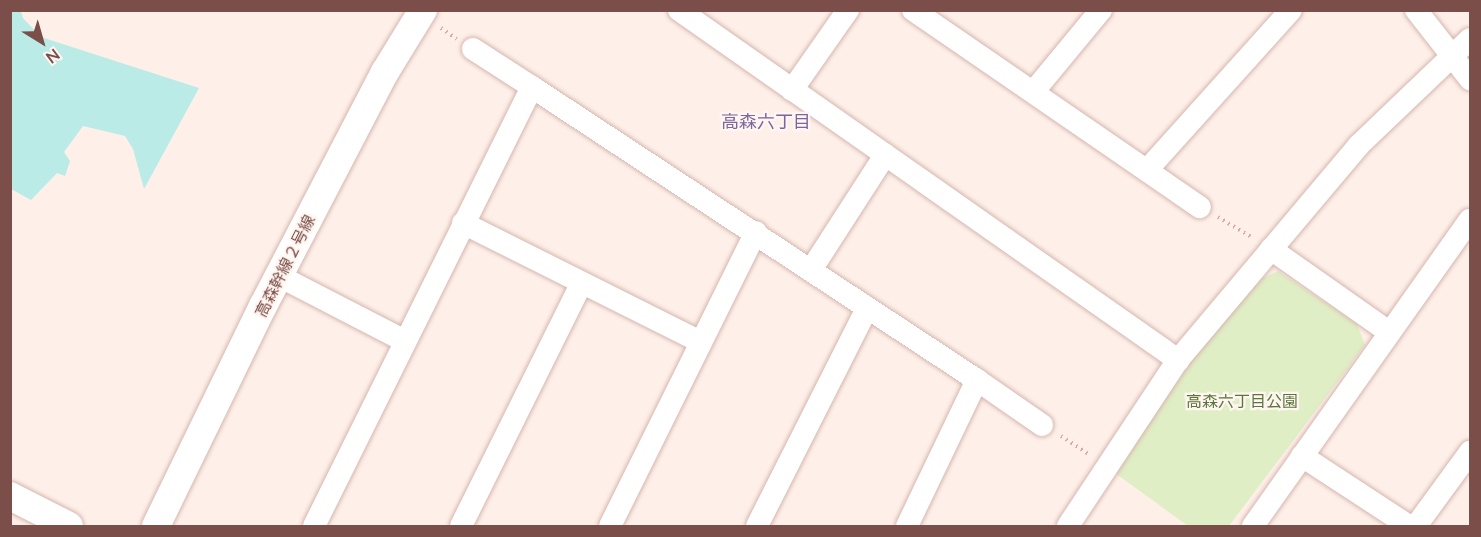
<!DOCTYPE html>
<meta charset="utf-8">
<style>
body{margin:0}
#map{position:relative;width:1481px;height:537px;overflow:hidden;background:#fef0e9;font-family:Lato,"Noto Sans JP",sans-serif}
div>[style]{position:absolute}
.green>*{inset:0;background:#e0eec5}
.water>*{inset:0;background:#baebe6}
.path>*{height:4px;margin-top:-2px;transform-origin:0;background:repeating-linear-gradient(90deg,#dca8a0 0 1.5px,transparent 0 6px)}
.roads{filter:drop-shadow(0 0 2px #d5b6af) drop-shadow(0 0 2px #d5b6af)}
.minor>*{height:22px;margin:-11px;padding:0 11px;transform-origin:11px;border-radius:11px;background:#fff}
.tertiary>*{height:28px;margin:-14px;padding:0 14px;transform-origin:14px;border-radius:14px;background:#fff}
span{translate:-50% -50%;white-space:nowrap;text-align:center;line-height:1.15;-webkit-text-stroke:4.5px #fff6f1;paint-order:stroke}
.street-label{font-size:16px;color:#7c4e49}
.park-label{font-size:16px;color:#5b763a}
.neighbourhood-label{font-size:18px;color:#7d659f}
.frame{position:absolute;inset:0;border:12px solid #7c4e49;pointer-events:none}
.north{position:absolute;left:12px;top:12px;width:60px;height:60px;-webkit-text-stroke:4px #fff6f1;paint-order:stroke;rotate:143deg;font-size:16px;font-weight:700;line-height:24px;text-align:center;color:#7c4e49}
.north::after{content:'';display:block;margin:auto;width:21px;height:27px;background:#7c4e49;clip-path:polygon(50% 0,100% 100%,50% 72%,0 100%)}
</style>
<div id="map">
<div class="green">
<div style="clip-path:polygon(1278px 271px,1357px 324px,1365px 345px,1229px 526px,1188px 526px,1115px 473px,1186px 366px,1261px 279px)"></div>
</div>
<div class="water">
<div style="clip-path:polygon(10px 11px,21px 11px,23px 18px,41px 37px,199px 88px,144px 189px,133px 149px,125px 136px,83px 126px,64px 152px,70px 161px,65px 176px,57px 173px,31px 200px,11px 189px)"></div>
</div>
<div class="path">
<div style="left:441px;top:28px;width:19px;rotate:35deg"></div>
<div style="left:1218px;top:217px;width:41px;rotate:31deg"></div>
<div style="left:1061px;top:436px;width:35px;rotate:33deg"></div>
</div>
<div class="roads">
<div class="minor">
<div style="left:679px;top:10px;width:610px;rotate:35.05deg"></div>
<div style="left:913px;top:10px;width:348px;rotate:34.5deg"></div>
<div style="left:1416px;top:10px;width:88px;rotate:52deg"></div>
<div style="left:473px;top:49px;width:70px;rotate:32.8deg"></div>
<div style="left:792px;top:90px;width:98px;rotate:-55deg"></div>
<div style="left:1034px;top:91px;width:105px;rotate:-50.4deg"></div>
<div style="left:1147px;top:170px;width:215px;rotate:-48deg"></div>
<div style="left:463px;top:223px;width:266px;rotate:26.6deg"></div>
<div style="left:1271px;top:249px;width:144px;rotate:35.1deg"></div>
<div style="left:811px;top:270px;width:137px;rotate:-57.2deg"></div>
<div style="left:279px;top:276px;width:142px;rotate:27.3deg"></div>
<div style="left:977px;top:380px;width:79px;rotate:34.7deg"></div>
<div style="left:1302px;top:456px;width:128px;rotate:33.2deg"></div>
<div style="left:314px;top:526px;width:490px;rotate:-63.6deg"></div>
<div style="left:532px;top:87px;width:533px;rotate:33.36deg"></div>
<div style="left:977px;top:380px;width:162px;rotate:115.6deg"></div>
<div style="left:461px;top:526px;width:270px;rotate:-63.6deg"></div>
<div style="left:610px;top:526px;width:328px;rotate:-63.6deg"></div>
<div style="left:757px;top:526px;width:244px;rotate:-63.2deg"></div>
<div style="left:1068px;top:526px;width:199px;rotate:-56.5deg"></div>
<div style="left:1178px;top:360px;width:281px;rotate:-49.9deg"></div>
<div style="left:1359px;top:145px;width:153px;rotate:-43.7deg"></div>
<div style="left:1253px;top:526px;width:375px;rotate:-54.7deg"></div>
<div style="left:1416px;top:526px;width:92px;rotate:-53.9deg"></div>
</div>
<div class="tertiary">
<div style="left:10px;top:496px;width:66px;rotate:27deg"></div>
<div style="left:156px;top:526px;width:245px;rotate:-64.1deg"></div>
<div style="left:263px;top:306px;width:264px;rotate:-62.5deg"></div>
<div style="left:385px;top:72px;width:73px;rotate:-58.5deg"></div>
</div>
</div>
<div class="street-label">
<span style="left:285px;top:266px;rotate:-63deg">高森幹線２号線</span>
</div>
<div class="park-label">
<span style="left:1242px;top:401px">高森六丁目公園</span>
</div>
<div class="neighbourhood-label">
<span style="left:766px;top:121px">高森六丁目</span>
</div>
<div class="frame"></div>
<div class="north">N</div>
</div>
